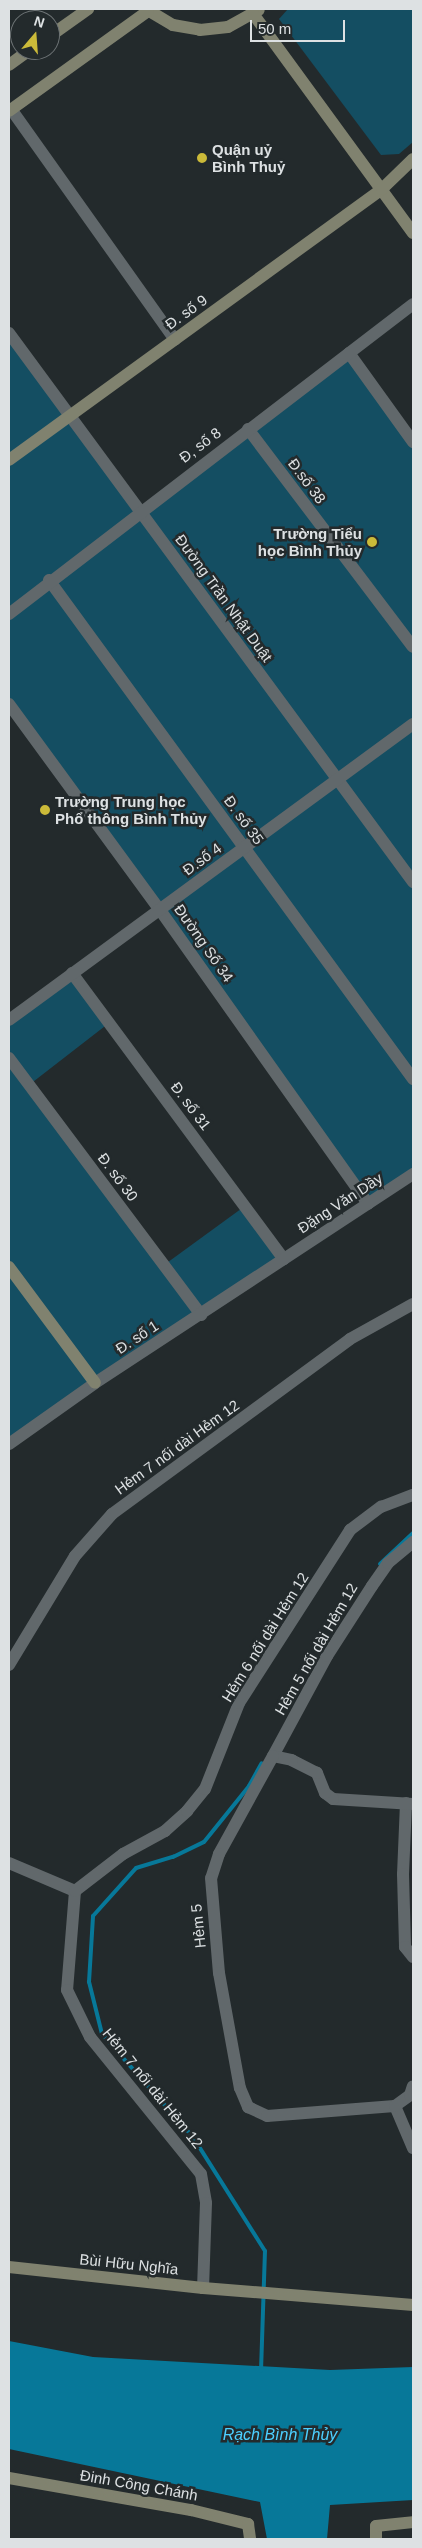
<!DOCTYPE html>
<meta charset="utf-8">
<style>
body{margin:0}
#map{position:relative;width:422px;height:2548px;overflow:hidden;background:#232a2c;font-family:Arial,sans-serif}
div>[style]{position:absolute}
.green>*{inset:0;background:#144e62}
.water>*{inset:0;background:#077899}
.stream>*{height:4px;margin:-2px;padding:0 2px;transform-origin:2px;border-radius:2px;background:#077899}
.street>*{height:12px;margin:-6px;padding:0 6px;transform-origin:6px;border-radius:6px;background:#61686b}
.secondary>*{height:12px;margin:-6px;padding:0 6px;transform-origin:6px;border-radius:6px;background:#80826f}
.dots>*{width:14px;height:14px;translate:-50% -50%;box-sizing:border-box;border:2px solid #232a2c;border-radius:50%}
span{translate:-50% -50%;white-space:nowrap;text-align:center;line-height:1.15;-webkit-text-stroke:5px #232a2c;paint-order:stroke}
.poi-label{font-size:15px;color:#dde1e3;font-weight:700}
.left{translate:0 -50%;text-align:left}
.right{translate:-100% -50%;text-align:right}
.street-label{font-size:15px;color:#dde1e3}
.water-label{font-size:16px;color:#4ccfff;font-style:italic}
.frame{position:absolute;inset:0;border:10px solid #dde1e3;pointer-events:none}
.north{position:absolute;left:10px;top:10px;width:50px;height:50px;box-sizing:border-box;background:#232a2c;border:1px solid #6d7375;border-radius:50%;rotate:18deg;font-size:14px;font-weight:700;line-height:20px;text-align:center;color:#dde1e3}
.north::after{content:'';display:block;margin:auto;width:18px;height:22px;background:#cbba39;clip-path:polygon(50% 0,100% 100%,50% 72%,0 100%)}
.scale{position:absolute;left:250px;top:20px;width:95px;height:22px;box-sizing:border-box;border:2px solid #dde1e3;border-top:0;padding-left:6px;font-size:15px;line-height:18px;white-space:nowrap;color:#dde1e3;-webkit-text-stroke:4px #232a2c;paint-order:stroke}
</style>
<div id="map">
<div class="green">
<div style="clip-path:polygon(288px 9px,413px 9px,413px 142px,399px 154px,381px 155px,279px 19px)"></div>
<div style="clip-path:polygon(9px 333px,139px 510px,348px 359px,413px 449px,413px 1174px,368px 1204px,9px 704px)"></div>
<div style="clip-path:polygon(72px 973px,109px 1023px,29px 1085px,164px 1265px,245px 1206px,284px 1259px,9px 1443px,9px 1020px)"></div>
</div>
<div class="water">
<div style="clip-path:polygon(9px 2341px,93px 2357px,330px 2370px,413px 2367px,413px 2500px,330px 2505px,327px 2539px,267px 2539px,260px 2502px,9px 2449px)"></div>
</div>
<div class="stream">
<div style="left:380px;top:1564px;width:45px;rotate:-43.2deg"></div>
<div style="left:261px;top:2371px;width:120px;rotate:-88.1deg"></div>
<div style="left:265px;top:2251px;width:135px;rotate:-122.3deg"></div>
<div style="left:193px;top:2137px;width:137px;rotate:-131.5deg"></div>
<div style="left:102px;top:2034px;width:54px;rotate:-104deg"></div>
<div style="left:89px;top:1982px;width:66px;rotate:-86.5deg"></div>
<div style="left:93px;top:1916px;width:64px;rotate:-48.1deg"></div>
<div style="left:136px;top:1868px;width:39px;rotate:-17deg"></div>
<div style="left:173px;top:1857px;width:34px;rotate:-26deg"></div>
<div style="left:204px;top:1842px;width:72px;rotate:-51.2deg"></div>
<div style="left:249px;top:1786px;width:26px;rotate:-61deg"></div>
</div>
<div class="street">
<div style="left:11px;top:109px;width:283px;rotate:54.6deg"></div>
<div style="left:9px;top:333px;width:682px;rotate:53.65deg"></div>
<div style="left:349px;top:353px;width:110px;rotate:54.3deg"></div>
<div style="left:248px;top:429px;width:273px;rotate:52.9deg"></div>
<div style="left:49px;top:580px;width:618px;rotate:53.89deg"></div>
<div style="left:9px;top:614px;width:509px;rotate:-37.5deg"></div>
<div style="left:9px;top:704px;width:255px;rotate:53.8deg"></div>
<div style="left:160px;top:910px;width:360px;rotate:54.7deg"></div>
<div style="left:72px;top:973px;width:356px;rotate:53.5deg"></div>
<div style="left:9px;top:1020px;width:501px;rotate:-36.23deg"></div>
<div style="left:9px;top:1058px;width:321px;rotate:53.2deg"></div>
<div style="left:9px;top:1444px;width:105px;rotate:-35.3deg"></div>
<div style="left:95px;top:1383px;width:381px;rotate:-33.3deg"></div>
<div style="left:9px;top:1665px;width:127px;rotate:-58.8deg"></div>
<div style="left:75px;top:1556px;width:56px;rotate:-48.6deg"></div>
<div style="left:112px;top:1514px;width:295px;rotate:-36.3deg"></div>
<div style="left:350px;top:1339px;width:72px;rotate:-29.1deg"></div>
<div style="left:273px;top:1756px;width:114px;rotate:-61.6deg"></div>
<div style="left:327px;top:1656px;width:83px;rotate:-57.3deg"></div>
<div style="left:372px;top:1586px;width:28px;rotate:-55deg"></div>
<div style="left:388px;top:1563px;width:33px;rotate:-40deg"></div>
<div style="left:406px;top:1803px;width:71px;rotate:92.4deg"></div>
<div style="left:403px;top:1874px;width:73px;rotate:88.4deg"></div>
<div style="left:405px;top:1947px;width:13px;rotate:51deg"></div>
<div style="left:413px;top:1804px;width:80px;rotate:-176.4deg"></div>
<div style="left:333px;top:1799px;width:10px;rotate:-143deg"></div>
<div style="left:325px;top:1793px;width:22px;rotate:-112deg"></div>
<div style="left:317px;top:1773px;width:28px;rotate:-153deg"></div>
<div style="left:292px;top:1760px;width:19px;rotate:-168deg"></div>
<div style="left:273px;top:1756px;width:112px;rotate:118.9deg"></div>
<div style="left:219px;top:1854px;width:25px;rotate:108deg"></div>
<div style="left:211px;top:1878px;width:95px;rotate:85.2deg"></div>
<div style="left:219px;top:1973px;width:117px;rotate:79.7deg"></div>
<div style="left:240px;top:2088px;width:21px;rotate:67deg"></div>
<div style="left:248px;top:2107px;width:21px;rotate:25deg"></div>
<div style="left:267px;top:2116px;width:128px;rotate:-4.5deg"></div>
<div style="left:395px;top:2106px;width:46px;rotate:66.8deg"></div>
<div style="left:9px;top:1863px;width:72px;rotate:23deg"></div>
<div style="left:75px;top:1891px;width:99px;rotate:94.6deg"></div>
<div style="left:67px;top:1990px;width:52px;rotate:63.9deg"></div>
<div style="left:90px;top:2037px;width:176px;rotate:51deg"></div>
<div style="left:201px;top:2174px;width:29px;rotate:80deg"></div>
<div style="left:206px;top:2203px;width:85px;rotate:92deg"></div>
<div style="left:75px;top:1891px;width:61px;rotate:-37.6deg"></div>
<div style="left:123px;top:1854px;width:48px;rotate:-28.7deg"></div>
<div style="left:165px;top:1831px;width:30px;rotate:-42deg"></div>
<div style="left:187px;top:1811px;width:28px;rotate:-51deg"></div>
<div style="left:205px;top:1789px;width:92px;rotate:-68.4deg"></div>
<div style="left:239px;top:1703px;width:206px;rotate:-57.3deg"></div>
<div style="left:350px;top:1530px;width:39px;rotate:-37deg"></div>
<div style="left:381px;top:1507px;width:34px;rotate:-21deg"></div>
<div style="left:395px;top:2106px;width:19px;rotate:-36deg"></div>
<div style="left:410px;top:2095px;width:9px;rotate:-72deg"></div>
</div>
<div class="secondary">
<div style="left:146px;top:9px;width:31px;rotate:31deg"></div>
<div style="left:173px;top:25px;width:27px;rotate:10deg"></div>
<div style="left:200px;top:30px;width:28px;rotate:-6deg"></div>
<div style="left:228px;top:27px;width:35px;rotate:-29deg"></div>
<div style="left:254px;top:15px;width:270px;rotate:53.9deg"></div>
<div style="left:50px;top:36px;width:47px;rotate:-35.4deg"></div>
<div style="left:9px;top:65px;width:26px;rotate:-36deg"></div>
<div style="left:9px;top:111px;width:171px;rotate:-35.7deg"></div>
<div style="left:9px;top:460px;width:461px;rotate:-36deg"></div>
<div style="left:382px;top:189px;width:43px;rotate:-44.1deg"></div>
<div style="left:9px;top:1267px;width:144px;rotate:53.4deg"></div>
<div style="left:9px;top:2267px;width:195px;rotate:6.2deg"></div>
<div style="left:203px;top:2288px;width:211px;rotate:4.6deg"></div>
<div style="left:9px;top:2478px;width:185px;rotate:10deg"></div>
<div style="left:191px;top:2510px;width:59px;rotate:13.8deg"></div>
<div style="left:248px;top:2524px;width:15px;rotate:82deg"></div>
<div style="left:376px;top:2539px;width:13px;rotate:-90deg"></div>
<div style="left:376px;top:2526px;width:37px;rotate:-6deg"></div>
</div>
<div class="dots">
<div style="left:202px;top:158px;background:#cbba39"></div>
<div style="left:372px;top:542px;background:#cbba39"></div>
<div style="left:45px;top:810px;background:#cbba39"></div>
</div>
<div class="poi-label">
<span class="left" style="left:212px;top:158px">Quận uỷ<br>Bình Thuỷ</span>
<span class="right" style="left:362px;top:542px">Trường Tiểu<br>học Bình Thủy</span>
<span class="left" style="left:55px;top:810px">Trường Trung học<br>Phổ thông Bình Thủy</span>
</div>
<div class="street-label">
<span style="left:186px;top:312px;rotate:-36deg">Đ. số 9</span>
<span style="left:200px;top:445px;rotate:-37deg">Đ, số 8</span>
<span style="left:307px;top:481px;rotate:53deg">Đ.số 38</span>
<span style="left:224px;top:598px;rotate:54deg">Đường Trần Nhật Duật</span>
<span style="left:244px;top:820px;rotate:54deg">Đ. số 35</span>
<span style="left:202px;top:859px;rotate:-36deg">Đ.số 4</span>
<span style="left:204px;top:943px;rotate:55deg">Đường Số 34</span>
<span style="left:191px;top:1106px;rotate:53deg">Đ. số 31</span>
<span style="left:118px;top:1177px;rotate:53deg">Đ. số 30</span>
<span style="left:340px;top:1203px;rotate:-33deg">Đặng Văn Dầy</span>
<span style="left:137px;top:1337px;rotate:-33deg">Đ. số 1</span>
<span style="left:177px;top:1447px;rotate:-36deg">Hẻm 7 nối dài Hẻm 12</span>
<span style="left:265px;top:1637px;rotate:-58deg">Hẻm 6 nối dài Hẻm 12</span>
<span style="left:316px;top:1649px;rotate:-60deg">Hẻm 5 nối dài Hẻm 12</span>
<span style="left:198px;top:1926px;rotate:-96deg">Hẻm 5</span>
<span style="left:153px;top:2088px;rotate:51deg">Hẻm 7 nối dài Hẻm 12</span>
<span style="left:129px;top:2264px;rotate:6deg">Bùi Hữu Nghĩa</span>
<span style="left:139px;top:2485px;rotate:10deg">Đinh Công Chánh</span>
</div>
<div class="water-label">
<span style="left:280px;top:2435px">Rạch Bình Thủy</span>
</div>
<div class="frame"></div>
<div class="north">N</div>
<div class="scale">50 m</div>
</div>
